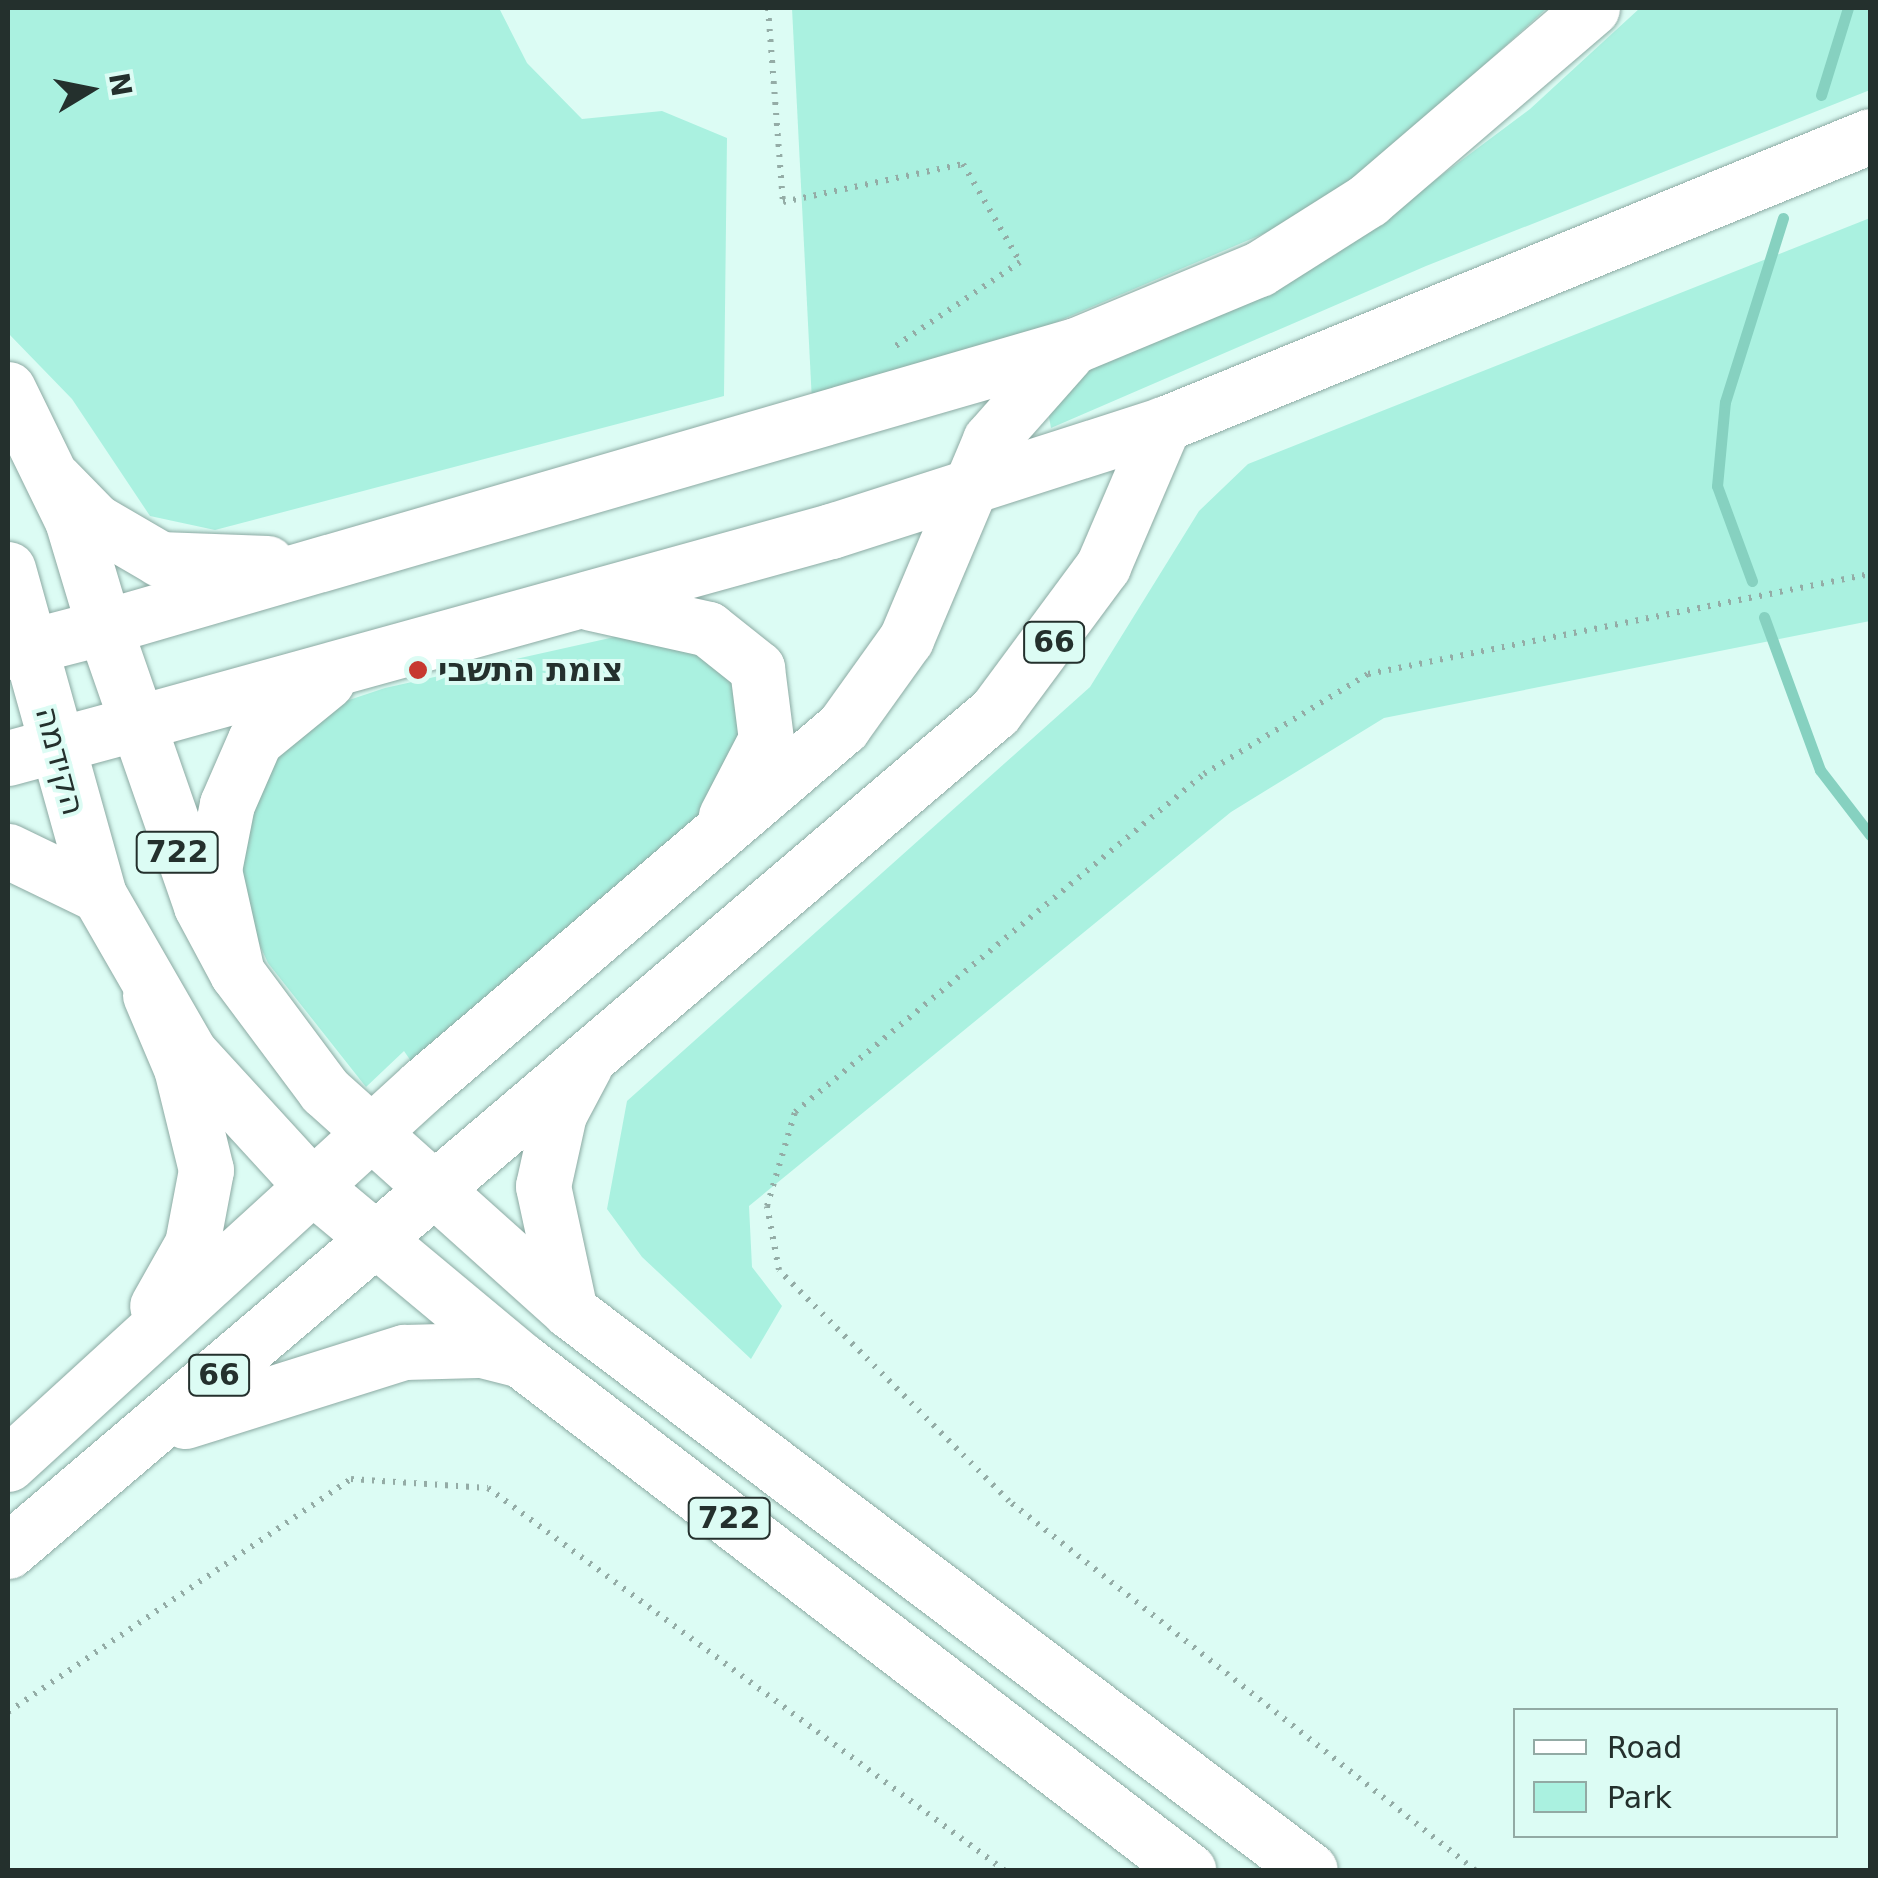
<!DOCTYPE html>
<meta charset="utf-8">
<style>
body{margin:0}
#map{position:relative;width:1878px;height:1878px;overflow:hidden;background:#dcfcf4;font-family:"DejaVu Sans",Heebo,sans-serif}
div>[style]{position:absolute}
.green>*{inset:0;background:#aaf1e0}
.stream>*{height:11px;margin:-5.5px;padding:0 5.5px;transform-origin:5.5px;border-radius:5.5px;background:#86d1c0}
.path>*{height:6px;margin-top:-3px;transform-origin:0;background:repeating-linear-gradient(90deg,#94aca6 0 2.5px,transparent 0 10.5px)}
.roads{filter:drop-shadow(0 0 2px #8caaa3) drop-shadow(0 0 2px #8caaa3)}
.secondary>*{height:55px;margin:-27.5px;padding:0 27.5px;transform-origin:27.5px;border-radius:27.5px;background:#fff}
.primary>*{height:55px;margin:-27.5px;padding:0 27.5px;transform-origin:27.5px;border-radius:27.5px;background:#fff}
.highway>*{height:55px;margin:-27.5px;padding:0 27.5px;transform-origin:27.5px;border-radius:27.5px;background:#fff}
.dots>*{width:28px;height:28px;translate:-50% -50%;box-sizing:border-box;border:5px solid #dcfcf4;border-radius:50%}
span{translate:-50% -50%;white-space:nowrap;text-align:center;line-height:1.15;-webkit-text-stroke:8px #dcfcf4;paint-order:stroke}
.shield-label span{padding:2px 8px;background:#dcfcf4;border:2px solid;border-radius:8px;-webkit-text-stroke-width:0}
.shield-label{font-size:30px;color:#24302d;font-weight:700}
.poi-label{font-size:32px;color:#24302d;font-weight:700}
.left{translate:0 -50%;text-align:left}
.street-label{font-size:32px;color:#24302d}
.frame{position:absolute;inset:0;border:10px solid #24302d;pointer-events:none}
.legend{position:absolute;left:1513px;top:1708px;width:325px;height:130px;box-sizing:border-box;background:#dcfcf4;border:2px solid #92aaa4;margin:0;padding:12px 18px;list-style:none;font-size:30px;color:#24302d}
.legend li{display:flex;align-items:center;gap:20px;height:50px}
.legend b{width:50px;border:2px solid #92aaa4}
.north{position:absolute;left:40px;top:40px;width:100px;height:100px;-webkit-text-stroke:8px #dcfcf4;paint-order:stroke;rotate:80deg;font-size:28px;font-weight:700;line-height:40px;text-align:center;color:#24302d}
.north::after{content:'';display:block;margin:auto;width:35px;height:45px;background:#24302d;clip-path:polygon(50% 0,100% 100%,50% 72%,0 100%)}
</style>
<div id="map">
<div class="green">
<div style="clip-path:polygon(8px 8px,499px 8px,527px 63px,582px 119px,662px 111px,727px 138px,724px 396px,215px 530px,150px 516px,72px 399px,8px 333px)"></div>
<div style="clip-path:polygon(792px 8px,1547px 8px,1359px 179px,1298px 219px,1047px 326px,812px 402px)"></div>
<div style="clip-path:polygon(1640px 8px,1870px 8px,1870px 90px,1426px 266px,1051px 428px,1048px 412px,1079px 370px,1335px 255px,1530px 109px)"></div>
<div style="clip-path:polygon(1870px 218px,1870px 621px,1384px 718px,1231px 812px,749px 1206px,752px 1267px,782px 1306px,751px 1359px,642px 1257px,607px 1209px,627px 1101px,1090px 687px,1199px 511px,1248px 464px)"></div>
<div style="clip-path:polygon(619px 636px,720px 652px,753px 707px,694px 826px,415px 1067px,404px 1051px,366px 1087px,268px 963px,241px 904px,243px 813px,281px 745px,337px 704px,385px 688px)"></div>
</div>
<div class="stream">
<div style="left:1821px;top:95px;width:91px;rotate:-72.8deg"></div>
<div style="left:1752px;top:581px;width:101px;rotate:-110.2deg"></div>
<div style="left:1717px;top:486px;width:84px;rotate:-84.6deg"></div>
<div style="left:1725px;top:402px;width:193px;rotate:-72.5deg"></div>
<div style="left:1764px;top:617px;width:163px;rotate:69.9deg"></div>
<div style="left:1820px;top:770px;width:82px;rotate:52.4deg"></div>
</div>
<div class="path">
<div style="left:768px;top:8px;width:195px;rotate:85.6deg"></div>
<div style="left:783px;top:202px;width:184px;rotate:-11.9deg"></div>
<div style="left:963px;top:164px;width:113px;rotate:59.8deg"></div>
<div style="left:1020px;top:262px;width:156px;rotate:146deg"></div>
<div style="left:8px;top:1712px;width:415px;rotate:-34.2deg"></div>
<div style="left:351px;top:1479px;width:137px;rotate:3.8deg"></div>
<div style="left:488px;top:1488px;width:642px;rotate:36.51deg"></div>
<div style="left:1475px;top:1870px;width:594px;rotate:-141.63deg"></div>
<div style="left:1009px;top:1501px;width:326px;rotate:-134.9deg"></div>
<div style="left:779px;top:1270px;width:65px;rotate:-100.6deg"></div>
<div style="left:767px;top:1206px;width:98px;rotate:-73.4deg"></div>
<div style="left:795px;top:1112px;width:531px;rotate:-39.57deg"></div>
<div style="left:1204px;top:774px;width:192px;rotate:-31.4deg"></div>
<div style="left:1368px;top:674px;width:512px;rotate:-11.27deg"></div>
</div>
<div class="roads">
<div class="secondary">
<div style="left:8px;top:389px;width:146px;rotate:64deg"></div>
<div style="left:72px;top:520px;width:112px;rotate:73.3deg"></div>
<div style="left:8px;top:569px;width:338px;rotate:74.4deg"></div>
</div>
<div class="primary">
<div style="left:8px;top:652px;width:99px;rotate:-14.6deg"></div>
<div style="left:104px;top:627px;width:295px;rotate:70.8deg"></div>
<div style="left:201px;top:906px;width:76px;rotate:61.8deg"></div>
<div style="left:237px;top:973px;width:147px;rotate:53.3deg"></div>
<div style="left:325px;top:1091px;width:329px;rotate:41.9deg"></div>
<div style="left:570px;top:1311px;width:927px;rotate:37.07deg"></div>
<div style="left:8px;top:758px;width:130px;rotate:-15.2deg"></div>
<div style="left:8px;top:851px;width:101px;rotate:25.8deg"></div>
<div style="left:99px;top:895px;width:182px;rotate:60.1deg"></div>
<div style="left:190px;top:1053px;width:180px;rotate:47.5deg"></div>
<div style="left:312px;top:1186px;width:272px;rotate:39.8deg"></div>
<div style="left:521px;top:1360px;width:840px;rotate:37.4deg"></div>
</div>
<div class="highway">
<div style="left:55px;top:480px;width:57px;rotate:45.7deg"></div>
<div style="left:95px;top:521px;width:75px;rotate:30.3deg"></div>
<div style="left:160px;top:559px;width:107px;rotate:2.1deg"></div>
<div style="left:591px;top:603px;width:120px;rotate:12.5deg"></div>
<div style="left:708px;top:629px;width:63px;rotate:38.5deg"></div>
<div style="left:757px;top:668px;width:72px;rotate:82.8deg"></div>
<div style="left:766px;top:739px;width:87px;rotate:117.5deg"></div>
<div style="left:104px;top:627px;width:1012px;rotate:-16.18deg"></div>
<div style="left:1076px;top:345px;width:198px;rotate:-22.6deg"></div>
<div style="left:1259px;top:269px;width:129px;rotate:-32.3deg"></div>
<div style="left:1368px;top:200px;width:295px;rotate:-40.6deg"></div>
<div style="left:133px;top:724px;width:724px;rotate:-15.46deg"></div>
<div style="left:831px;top:531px;width:350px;rotate:-17.8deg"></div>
<div style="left:1164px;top:424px;width:762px;rotate:-22.19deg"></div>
<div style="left:237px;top:973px;width:106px;rotate:-102.6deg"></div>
<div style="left:214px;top:870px;width:67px;rotate:-78.9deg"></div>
<div style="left:227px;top:804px;width:70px;rotate:-66.4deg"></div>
<div style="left:255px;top:740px;width:93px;rotate:-39.3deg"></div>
<div style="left:150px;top:995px;width:79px;rotate:67deg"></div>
<div style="left:181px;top:1068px;width:105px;rotate:76.2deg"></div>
<div style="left:206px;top:1170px;width:75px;rotate:100.7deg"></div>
<div style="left:192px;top:1244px;width:71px;rotate:119.4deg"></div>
<div style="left:570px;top:1311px;width:128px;rotate:-102.2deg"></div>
<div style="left:543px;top:1186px;width:74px;rotate:-77.5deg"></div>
<div style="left:559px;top:1114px;width:55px;rotate:-62deg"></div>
<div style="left:185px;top:1421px;width:230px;rotate:-17.5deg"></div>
<div style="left:404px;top:1352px;width:78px;rotate:-1.5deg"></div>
<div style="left:482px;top:1350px;width:40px;rotate:14.4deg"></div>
<div style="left:8px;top:1464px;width:561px;rotate:-42.4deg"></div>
<div style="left:422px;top:1086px;width:553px;rotate:-40.46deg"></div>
<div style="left:843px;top:727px;width:108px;rotate:-54.4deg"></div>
<div style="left:906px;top:639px;width:216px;rotate:-67.1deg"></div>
<div style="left:990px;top:440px;width:115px;rotate:-48.5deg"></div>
<div style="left:8px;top:1551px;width:1295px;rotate:-40.37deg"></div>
<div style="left:995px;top:712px;width:182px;rotate:-53.5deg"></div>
<div style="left:1103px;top:566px;width:155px;rotate:-66.8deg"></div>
</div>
</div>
<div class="dots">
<div style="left:418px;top:670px;background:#c73930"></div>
</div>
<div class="shield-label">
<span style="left:1054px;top:642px">66</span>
<span style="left:177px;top:852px">722</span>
<span style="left:219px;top:1375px">66</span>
<span style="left:729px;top:1518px">722</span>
</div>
<div class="poi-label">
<span class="left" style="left:438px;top:670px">צומת התשבי</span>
</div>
<div class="street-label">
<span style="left:60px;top:761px;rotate:75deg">הקידמה</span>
</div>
<div class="frame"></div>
<ul class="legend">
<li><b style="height:12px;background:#fff"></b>Road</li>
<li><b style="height:28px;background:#aaf1e0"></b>Park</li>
</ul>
<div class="north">N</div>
</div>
